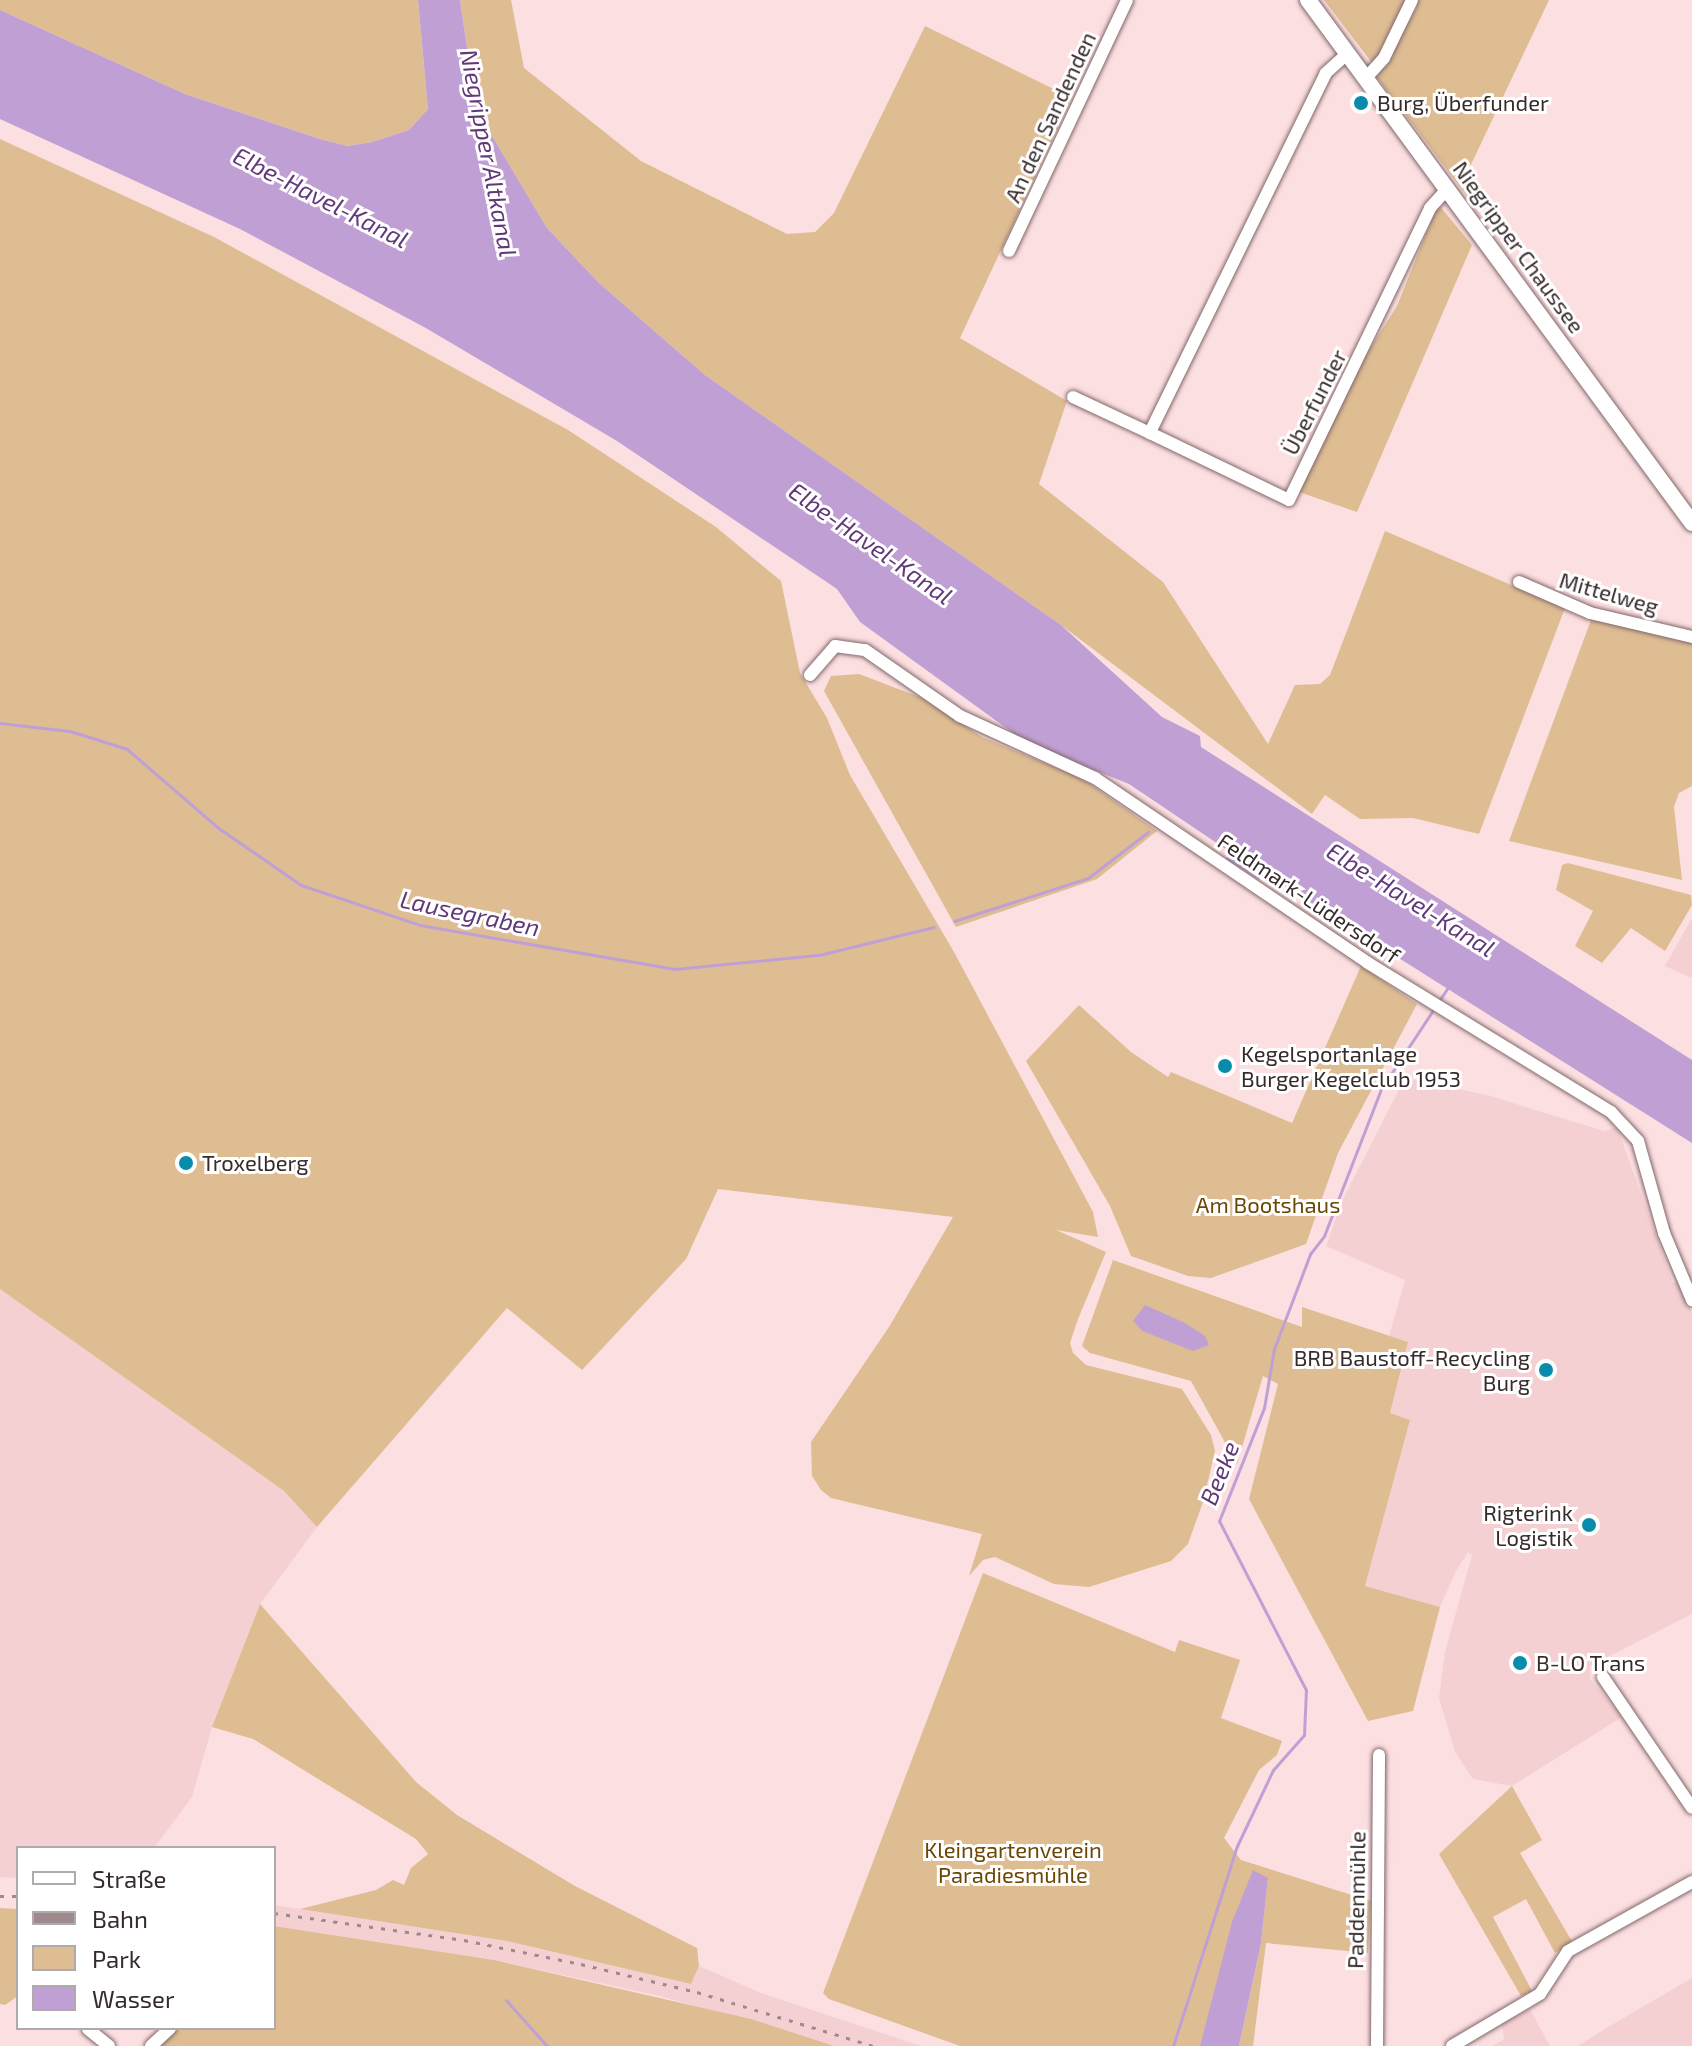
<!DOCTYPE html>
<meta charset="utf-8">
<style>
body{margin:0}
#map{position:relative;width:1692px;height:2046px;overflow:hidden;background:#fcdfe1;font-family:"Exo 2",sans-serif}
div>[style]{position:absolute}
.built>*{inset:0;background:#f5d0d2}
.green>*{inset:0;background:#debd93}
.water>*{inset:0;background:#c0a0d4}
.stream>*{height:3px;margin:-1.5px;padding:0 1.5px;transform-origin:1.5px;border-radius:1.5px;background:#c0a0d4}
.roads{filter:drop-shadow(0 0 2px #81686a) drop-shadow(0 0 2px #81686a)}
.minor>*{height:12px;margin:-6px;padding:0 6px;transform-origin:6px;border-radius:6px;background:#fff}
.major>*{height:16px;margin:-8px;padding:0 8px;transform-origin:8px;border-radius:8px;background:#fff}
.rail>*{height:3px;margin-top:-1.5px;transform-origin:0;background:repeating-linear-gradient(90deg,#9e8a8c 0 4px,transparent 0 12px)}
.dots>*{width:22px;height:22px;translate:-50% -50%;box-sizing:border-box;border:4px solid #fff;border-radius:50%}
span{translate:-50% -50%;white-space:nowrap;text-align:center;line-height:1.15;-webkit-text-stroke:6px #fff;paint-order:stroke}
.poi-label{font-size:22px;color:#362b2c}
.left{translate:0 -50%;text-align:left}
.right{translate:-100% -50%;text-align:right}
.street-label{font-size:22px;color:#362b2c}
.park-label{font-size:22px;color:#6c4704}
.water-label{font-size:24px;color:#613878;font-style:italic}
.legend{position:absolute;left:16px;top:1846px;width:260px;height:184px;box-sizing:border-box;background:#fff;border:2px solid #afaaab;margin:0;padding:10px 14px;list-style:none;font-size:24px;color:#362b2c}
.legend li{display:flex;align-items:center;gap:16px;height:40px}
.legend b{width:40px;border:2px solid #afaaab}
</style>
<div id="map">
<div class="built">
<div style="clip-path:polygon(1692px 918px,1692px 978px,1665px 966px)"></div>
<div style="clip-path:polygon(1405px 1078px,1487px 1095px,1604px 1131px,1617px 1127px,1673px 1283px,1678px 1281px,1692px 1312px,1692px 1614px,1590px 1666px,1590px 1679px,1622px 1717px,1512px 1786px,1473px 1779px,1455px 1752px,1439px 1698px,1445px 1652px,1472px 1555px,1468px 1552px,1456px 1571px,1440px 1607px,1365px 1586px,1410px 1420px,1390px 1413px,1408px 1342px,1389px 1336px,1405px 1280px,1326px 1246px,1342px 1201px)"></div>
<div style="clip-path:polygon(0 1289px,284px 1491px,317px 1527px,260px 1604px,212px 1727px,192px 1797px,154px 1848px,18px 1848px,18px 1878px,0 1877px)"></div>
<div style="clip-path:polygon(274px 1905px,507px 1941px,691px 1984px,699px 1966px,761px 1993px,921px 2046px,834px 2046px,660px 1996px,494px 1960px,274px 1926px)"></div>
<div style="clip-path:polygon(1692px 1978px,1692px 2046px,1578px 2046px,1603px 2030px)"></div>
<div style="clip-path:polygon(1530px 2009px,1550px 2046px,1493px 2046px,1504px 2039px,1502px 2024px)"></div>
</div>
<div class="green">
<div style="clip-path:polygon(0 0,418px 0,428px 109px,409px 130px,372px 142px,346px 146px,320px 139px,185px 94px,0 10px)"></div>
<div style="clip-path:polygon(460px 0,511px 0,524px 68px,641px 161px,787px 234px,815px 232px,834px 213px,925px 26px,1072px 98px,960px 338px,1067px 401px,1039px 484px,1163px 582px,1268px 744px,1295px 685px,1320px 684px,1330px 675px,1385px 531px,1565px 608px,1479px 834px,1413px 818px,1360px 819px,1325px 795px,1312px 814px,1061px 625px,705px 375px,599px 283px,547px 228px,476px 109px)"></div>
<div style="clip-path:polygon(1324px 0,1408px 0,1373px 64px)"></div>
<div style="clip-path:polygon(1415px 0,1549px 0,1467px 173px,1476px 208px,1377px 77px,1417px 7px)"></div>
<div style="clip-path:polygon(0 139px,214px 237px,568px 430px,716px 527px,781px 581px,800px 673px,827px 718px,850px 775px,954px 952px,1093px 1212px,1098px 1237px,1056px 1230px,1106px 1252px,1078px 1319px,1070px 1343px,1073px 1353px,1086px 1365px,1182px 1389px,1211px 1435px,1215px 1451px,1203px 1502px,1188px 1544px,1171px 1561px,1089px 1587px,1054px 1584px,995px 1557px,983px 1560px,969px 1576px,982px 1534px,831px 1498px,821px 1490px,812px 1476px,811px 1442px,889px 1327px,953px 1217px,718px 1189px,686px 1259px,582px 1370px,507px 1308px,317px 1527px,284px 1491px,0 1289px)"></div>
<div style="clip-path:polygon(1438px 204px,1472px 245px,1357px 512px,1299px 492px,1367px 353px,1397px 306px)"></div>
<div style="clip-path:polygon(1591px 620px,1692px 640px,1692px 786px,1679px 793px,1674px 807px,1682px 880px,1509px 841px)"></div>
<div style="clip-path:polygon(859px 674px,922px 698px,982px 737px,1083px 779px,1157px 831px,1097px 879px,956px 927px,824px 691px,831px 676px)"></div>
<div style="clip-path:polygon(1568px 863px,1691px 895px,1692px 905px,1665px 951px,1631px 928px,1602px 963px,1575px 946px,1593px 911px,1556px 890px,1562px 865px)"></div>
<div style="clip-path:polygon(1361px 966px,1417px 1004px,1338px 1153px,1306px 1244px,1211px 1278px,1188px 1276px,1131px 1256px,1110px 1206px,1026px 1061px,1079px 1005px,1131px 1052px,1168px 1077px,1171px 1072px,1292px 1123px)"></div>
<div style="clip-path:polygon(1113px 1260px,1302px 1327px,1302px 1307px,1408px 1342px,1390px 1413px,1410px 1420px,1365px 1586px,1440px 1607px,1413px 1711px,1368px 1721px,1249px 1499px,1278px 1384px,1263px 1376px,1237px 1464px,1191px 1381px,1090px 1353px,1082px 1346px)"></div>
<div style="clip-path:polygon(983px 1573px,1175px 1652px,1179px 1640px,1240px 1660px,1221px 1718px,1282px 1741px,1277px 1755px,1259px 1770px,1224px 1838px,1241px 1860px,1371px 1901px,1368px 1953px,1266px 1943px,1253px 2046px,1239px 2046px,1261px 1943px,1268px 1878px,1200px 2046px,960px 2046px,829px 1999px,823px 1993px)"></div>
<div style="clip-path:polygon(260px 1604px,416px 1782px,457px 1815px,575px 1886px,697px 1948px,699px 1966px,691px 1984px,507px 1941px,300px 1909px,376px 1890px,393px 1880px,404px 1885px,411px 1868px,428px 1854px,416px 1839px,253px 1739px,212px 1727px)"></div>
<div style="clip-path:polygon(1512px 1786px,1542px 1840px,1520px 1853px,1573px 1943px,1555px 1953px,1526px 1899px,1493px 1917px,1532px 1991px,1521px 1996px,1439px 1854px)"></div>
<div style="clip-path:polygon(0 1908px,18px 1909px,18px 1996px,5px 2005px,0 2004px)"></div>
<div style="clip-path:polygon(274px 1926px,494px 1960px,751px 2019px,834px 2046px,158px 2046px,176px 2028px,274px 2028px)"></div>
</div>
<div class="water">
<div style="clip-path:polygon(418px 0,460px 0,476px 109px,547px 228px,599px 283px,705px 375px,1061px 625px,1162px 717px,1200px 736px,1201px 747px,1692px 1060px,1692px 1143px,1264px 873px,1259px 880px,1226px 859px,1230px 852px,1129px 784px,1027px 743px,860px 622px,837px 589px,617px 441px,424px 327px,240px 229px,0 119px,0 10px,185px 94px,320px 139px,347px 146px,372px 142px,409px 130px,428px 109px)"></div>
<div style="clip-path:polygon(1145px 1305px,1185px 1323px,1205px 1336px,1209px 1345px,1193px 1351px,1142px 1331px,1133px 1321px)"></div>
<div style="clip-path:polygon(1253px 1870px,1268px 1878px,1261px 1943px,1239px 2046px,1200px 2046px,1232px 1922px)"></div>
</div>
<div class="stream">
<div style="left:0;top:723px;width:70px;rotate:6.5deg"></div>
<div style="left:70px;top:731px;width:60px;rotate:17.5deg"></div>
<div style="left:127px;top:749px;width:119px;rotate:40.9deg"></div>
<div style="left:217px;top:827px;width:102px;rotate:34.6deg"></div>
<div style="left:301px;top:885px;width:126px;rotate:18.6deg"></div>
<div style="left:420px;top:925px;width:259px;rotate:9.8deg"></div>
<div style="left:675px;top:969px;width:145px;rotate:-5.6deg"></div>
<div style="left:819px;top:955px;width:118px;rotate:-13.7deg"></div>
<div style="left:954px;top:921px;width:141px;rotate:-17.8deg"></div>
<div style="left:1088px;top:878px;width:76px;rotate:-37.5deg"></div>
<div style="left:1439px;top:1001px;width:17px;rotate:-57deg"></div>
<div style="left:506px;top:2000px;width:62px;rotate:48.3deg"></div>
<div style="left:1173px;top:2046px;width:210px;rotate:-72.3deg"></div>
<div style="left:1237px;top:1846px;width:84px;rotate:-64.7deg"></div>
<div style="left:1273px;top:1770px;width:47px;rotate:-48.5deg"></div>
<div style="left:1304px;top:1735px;width:45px;rotate:-87.5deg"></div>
<div style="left:1306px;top:1690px;width:190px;rotate:-117.2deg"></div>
<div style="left:1219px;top:1521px;width:122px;rotate:-68.3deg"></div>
<div style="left:1264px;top:1408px;width:60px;rotate:-80.4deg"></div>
<div style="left:1274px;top:1349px;width:102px;rotate:-69.2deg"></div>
<div style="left:1310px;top:1254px;width:23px;rotate:-52deg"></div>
<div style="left:1324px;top:1236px;width:158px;rotate:-68.8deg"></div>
<div style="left:1381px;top:1089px;width:98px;rotate:-56.6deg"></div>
</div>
<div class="roads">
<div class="minor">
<div style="left:1348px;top:53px;width:30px;rotate:138deg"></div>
<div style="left:1326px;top:73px;width:401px;rotate:116.1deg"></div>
<div style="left:1150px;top:433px;width:154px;rotate:25.7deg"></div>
<div style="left:1289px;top:500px;width:324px;rotate:-64.2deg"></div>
<div style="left:1430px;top:208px;width:27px;rotate:-48deg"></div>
<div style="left:1366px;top:78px;width:27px;rotate:-48deg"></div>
<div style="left:1384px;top:58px;width:64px;rotate:-64.2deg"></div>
<div style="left:1009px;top:251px;width:277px;rotate:-64.8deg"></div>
<div style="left:1073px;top:397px;width:85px;rotate:25.1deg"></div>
<div style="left:1519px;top:582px;width:77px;rotate:23.6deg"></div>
<div style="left:1590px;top:613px;width:105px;rotate:13.2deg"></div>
<div style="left:810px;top:675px;width:38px;rotate:-49deg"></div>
<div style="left:835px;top:646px;width:30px;rotate:8deg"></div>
<div style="left:865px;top:650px;width:116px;rotate:34.8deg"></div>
<div style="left:960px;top:716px;width:149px;rotate:24.7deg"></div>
<div style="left:1095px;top:778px;width:330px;rotate:34.1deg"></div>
<div style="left:1368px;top:963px;width:285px;rotate:31.5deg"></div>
<div style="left:1611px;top:1112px;width:40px;rotate:47deg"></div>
<div style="left:1638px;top:1141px;width:96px;rotate:74.2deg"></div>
<div style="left:1664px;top:1233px;width:73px;rotate:67.3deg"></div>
<div style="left:1603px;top:1677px;width:158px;rotate:55.8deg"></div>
<div style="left:88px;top:2029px;width:27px;rotate:39deg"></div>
<div style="left:151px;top:2046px;width:26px;rotate:-43deg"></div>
<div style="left:1377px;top:2046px;width:291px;rotate:-89.6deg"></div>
<div style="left:1452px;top:2046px;width:102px;rotate:-30.6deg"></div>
<div style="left:1540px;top:1994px;width:51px;rotate:-56.9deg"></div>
<div style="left:1568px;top:1951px;width:142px;rotate:-29.1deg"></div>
</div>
<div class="major">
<div style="left:1308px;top:0;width:649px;rotate:53.71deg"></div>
</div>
</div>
<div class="rail">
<div style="left:0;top:1896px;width:18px"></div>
<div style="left:274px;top:1913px;width:192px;rotate:8.1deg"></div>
<div style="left:464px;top:1940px;width:119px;rotate:11.6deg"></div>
<div style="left:581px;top:1964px;width:119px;rotate:13.6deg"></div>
<div style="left:697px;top:1992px;width:185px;rotate:17deg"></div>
</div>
<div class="dots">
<div style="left:1361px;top:103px;background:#098cac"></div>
<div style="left:1225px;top:1066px;background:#098cac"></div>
<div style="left:186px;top:1163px;background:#098cac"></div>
<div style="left:1546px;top:1370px;background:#098cac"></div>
<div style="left:1589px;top:1525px;background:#098cac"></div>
<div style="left:1520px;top:1663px;background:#098cac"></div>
</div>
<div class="poi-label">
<span class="left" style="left:1377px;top:103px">Burg, Überfunder</span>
<span class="left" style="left:1241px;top:1066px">Kegelsportanlage<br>Burger Kegelclub 1953</span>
<span class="left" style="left:202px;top:1163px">Troxelberg</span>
<span class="right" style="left:1530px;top:1370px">BRB Baustoff-Recycling<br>Burg</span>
<span class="right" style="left:1573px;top:1525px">Rigterink<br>Logistik</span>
<span class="left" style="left:1536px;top:1663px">B-LO Trans</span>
</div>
<div class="street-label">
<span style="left:1050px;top:117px;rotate:-65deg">An den Sandenden</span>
<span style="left:1519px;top:247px;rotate:54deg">Niegripper Chaussee</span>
<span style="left:1314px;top:402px;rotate:-63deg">Überfunder</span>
<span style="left:1609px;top:593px;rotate:16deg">Mittelweg</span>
<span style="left:1309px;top:898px;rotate:34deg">Feldmark-Lüdersdorf</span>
<span style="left:1356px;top:1900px;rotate:-89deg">Paddenmühle</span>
</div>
<div class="park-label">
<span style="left:1268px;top:1205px">Am Bootshaus</span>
<span style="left:1013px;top:1862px">Kleingartenverein<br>Paradiesmühle</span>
</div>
<div class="water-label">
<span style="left:489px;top:153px;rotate:79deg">Niegripper Altkanal</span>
<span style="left:321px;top:197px;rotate:27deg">Elbe-Havel-Kanal</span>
<span style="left:871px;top:543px;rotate:35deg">Elbe-Havel-Kanal</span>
<span style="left:1411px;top:899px;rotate:32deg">Elbe-Havel-Kanal</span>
<span style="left:470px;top:913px;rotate:12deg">Lausegraben</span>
<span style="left:1219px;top:1473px;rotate:-68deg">Beeke</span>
</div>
<ul class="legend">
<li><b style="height:10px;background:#fff"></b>Straße</li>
<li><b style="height:10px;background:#9e8a8c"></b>Bahn</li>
<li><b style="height:22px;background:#debd93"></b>Park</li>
<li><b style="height:22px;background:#c0a0d4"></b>Wasser</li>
</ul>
</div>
